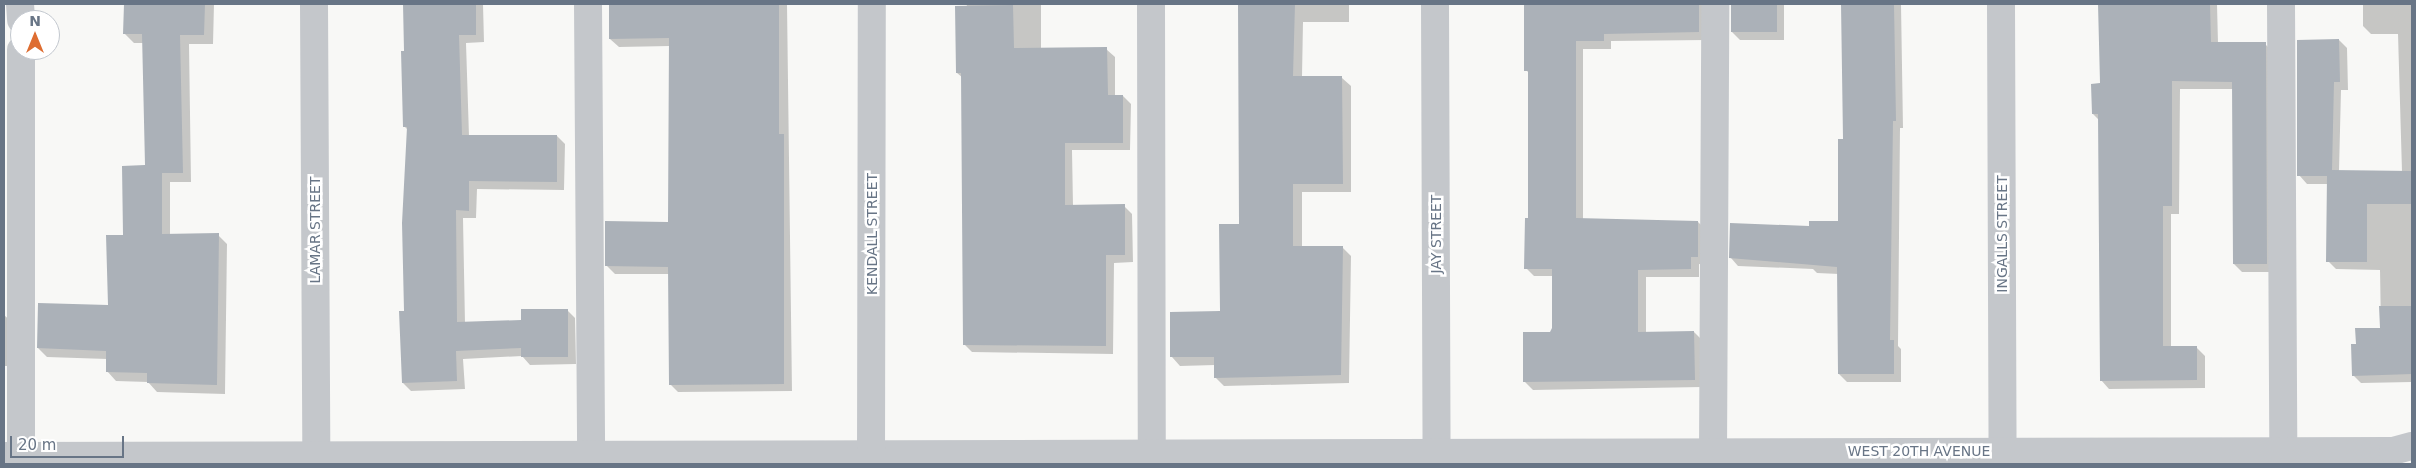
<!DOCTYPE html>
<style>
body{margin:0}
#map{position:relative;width:2416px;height:468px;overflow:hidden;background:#f8f8f6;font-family:"DejaVu Sans",sans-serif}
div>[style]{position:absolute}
.shadow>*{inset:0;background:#0003}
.building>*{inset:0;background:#abb1b8;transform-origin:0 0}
.minor>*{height:28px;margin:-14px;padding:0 14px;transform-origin:14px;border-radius:14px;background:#c4c7cb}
span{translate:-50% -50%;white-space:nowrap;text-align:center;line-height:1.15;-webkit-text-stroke:5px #fff;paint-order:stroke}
.street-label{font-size:14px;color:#687586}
.frame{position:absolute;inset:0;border:5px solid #687586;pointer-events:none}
.north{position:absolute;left:10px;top:10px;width:50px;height:50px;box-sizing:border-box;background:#fff;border:1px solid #c3c8cf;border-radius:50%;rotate:0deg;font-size:14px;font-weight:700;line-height:20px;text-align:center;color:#687586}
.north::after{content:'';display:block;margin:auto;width:18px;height:22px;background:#de6d31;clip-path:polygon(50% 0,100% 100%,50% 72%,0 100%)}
.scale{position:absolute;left:10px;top:436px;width:114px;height:22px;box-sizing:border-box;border:2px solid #687586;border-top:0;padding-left:6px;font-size:15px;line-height:18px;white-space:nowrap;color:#687586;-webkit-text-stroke:4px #fff;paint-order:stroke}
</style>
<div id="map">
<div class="shadow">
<div style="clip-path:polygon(125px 4px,214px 4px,213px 44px,189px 44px,191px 182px,170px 182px,170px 235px,218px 235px,227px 244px,225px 394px,157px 392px,148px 382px,116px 381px,107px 371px,107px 359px,47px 357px,38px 348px,109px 307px,125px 236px,146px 166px,144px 43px,134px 43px,124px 33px)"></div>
<div style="clip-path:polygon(404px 4px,483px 4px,484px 42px,466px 43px,469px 136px,557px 136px,565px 144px,564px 190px,477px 189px,476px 218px,463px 218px,465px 323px,522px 322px,567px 310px,575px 318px,576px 364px,530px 365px,522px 356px,463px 359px,465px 389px,411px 391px,403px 383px,408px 130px,404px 126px)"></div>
<div style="clip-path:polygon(610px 4px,787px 4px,792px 391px,678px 392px,670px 384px,670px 274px,615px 274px,607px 266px,669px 223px,670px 46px,619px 47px,610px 39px)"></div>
<div style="clip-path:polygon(967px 4px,1041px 4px,1041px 49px,1106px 49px,1115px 57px,1115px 96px,1123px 96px,1131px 104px,1130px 150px,1072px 150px,1073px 206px,1124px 206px,1132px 214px,1133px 262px,1114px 263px,1113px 354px,972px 352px,964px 344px,963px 78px,957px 73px)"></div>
<div style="clip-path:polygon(1240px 4px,1349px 4px,1349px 22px,1303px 22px,1302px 77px,1342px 78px,1351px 86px,1351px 192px,1302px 192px,1302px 247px,1342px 247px,1351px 256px,1349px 383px,1224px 386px,1215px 377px,1215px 365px,1180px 366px,1172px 357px,1222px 313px,1240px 225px)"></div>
<div style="clip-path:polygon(1525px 4px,1712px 4px,1707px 40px,1611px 41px,1611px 49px,1583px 49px,1583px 220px,1698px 222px,1706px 230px,1706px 265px,1699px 264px,1699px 277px,1646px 277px,1646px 333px,1694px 332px,1702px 340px,1702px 387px,1533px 390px,1525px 382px,1553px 328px,1553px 276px,1534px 276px,1526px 268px,1530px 219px,1530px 74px,1526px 70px)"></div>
<div style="clip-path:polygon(1732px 4px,1784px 4px,1784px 40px,1740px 40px,1732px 32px)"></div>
<div style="clip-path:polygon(1843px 4px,1901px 4px,1903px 128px,1900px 128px,1898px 346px,1901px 349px,1901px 382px,1847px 382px,1839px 374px,1839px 274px,1817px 273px,1813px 269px,1738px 266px,1731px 258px,1810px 227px,1840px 223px,1844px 140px)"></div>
<div style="clip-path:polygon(2099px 4px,2217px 4px,2218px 43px,2265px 44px,2273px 52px,2274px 272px,2242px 272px,2234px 264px,2233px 89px,2180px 89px,2179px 214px,2171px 214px,2171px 347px,2196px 347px,2205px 356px,2205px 388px,2109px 389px,2101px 380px,2099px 120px,2093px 114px,2101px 84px)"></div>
<div style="clip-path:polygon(2363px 4px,2412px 4px,2412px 382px,2361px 383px,2353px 375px,2357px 345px,2381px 329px,2380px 270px,2336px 269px,2328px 261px,2328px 184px,2307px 184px,2299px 175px,2339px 40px,2347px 48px,2348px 90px,2341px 90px,2339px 171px,2402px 172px,2398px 34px,2371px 34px,2363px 26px)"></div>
<div style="clip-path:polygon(4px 315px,13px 323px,7px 366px,4px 366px)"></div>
</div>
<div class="building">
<div style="clip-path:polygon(124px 4px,205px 4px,204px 35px,180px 35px,183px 173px,162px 173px,162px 234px,219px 233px,217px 385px,147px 383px,147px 373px,106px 372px,106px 351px,37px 348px,38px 303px,108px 305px,106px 235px,123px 235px,122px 166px,145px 165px,142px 34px,123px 34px)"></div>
<div style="clip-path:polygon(403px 4px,476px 4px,476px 35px,459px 35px,462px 135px,557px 135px,557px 182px,469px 181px,469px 211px,456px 210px,457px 322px,521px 320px,521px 309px,568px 309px,568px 357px,521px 357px,521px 348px,456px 351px,457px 381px,402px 383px,399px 311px,404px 311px,402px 223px,407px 127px,403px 127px,401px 51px,404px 51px)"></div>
<div style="clip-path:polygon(609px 4px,779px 4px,779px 134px,784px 134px,784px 384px,669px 385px,668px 267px,605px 266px,605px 221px,668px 222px,669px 38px,609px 39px)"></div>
<div style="clip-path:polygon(1238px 4px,1295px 4px,1293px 76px,1342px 76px,1343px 184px,1293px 184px,1293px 246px,1343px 246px,1341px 375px,1214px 378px,1214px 357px,1170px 357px,1170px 312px,1220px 311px,1219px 224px,1239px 224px)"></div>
<div style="clip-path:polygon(1524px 4px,1699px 4px,1699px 32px,1604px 34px,1604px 41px,1576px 41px,1576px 218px,1698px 221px,1698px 257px,1691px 257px,1691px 269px,1638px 270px,1638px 332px,1694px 331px,1695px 380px,1523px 382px,1523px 332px,1550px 332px,1552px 328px,1552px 269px,1524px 269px,1525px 218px,1528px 218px,1528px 71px,1524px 71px)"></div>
<div style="left:1731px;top:4px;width:46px;height:28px"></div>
<div style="clip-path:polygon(1841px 4px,1894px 4px,1896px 121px,1893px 121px,1890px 340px,1894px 340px,1894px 374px,1838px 374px,1837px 267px,1729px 258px,1730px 223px,1809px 226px,1809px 221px,1838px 221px,1838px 139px,1843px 139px)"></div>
<div style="clip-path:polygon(2098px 4px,2210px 4px,2211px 42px,2266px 42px,2267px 264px,2233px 264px,2232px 82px,2172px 81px,2172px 206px,2163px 206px,2163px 346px,2197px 346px,2197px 380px,2100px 381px,2098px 114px,2092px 114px,2091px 84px,2100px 83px)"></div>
<div style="clip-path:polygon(1013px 5px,1014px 48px,1107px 47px,1108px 95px,1123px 95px,1123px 143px,1065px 143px,1065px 205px,1125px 204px,1125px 255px,1106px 255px,1106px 346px,963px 345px,961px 73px,956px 73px,955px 6px)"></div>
<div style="clip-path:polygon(2339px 39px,2340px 82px,2334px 82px,2332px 170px,2412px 171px,2412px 204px,2367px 204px,2367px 262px,2326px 262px,2327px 176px,2297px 176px,2297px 40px)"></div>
<div style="clip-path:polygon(2379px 306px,2412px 306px,2412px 374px,2352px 376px,2351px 344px,2356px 344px,2355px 328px,2380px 328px)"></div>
</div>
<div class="minor">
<div style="left:20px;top:4px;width:16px;rotate:86deg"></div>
<div style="left:314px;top:4px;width:452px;rotate:89.7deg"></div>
<div style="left:588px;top:4px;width:451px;rotate:89.6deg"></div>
<div style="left:1151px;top:4px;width:450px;rotate:89.9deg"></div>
<div style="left:1435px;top:4px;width:460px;rotate:89.8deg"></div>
<div style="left:2001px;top:4px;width:460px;rotate:89.8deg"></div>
<div style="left:2281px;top:4px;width:446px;rotate:89.7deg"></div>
<div style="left:21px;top:50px;width:406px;rotate:90deg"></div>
<div style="left:1713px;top:453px;width:449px;rotate:-89.7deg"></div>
<div style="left:4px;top:456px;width:2389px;rotate:-0.12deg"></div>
<div style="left:2393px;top:451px;width:20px;rotate:-15deg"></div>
<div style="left:871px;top:464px;width:460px;rotate:-89.9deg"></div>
</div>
<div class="street-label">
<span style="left:315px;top:230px;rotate:-90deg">LAMAR STREET</span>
<span style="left:872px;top:234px;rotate:-90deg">KENDALL STREET</span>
<span style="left:1436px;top:234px;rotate:-90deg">JAY STREET</span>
<span style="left:2002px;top:234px;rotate:-90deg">INGALLS STREET</span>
<span style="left:1919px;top:451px">WEST 20TH AVENUE</span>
</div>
<div class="frame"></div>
<div class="north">N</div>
<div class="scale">20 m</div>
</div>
